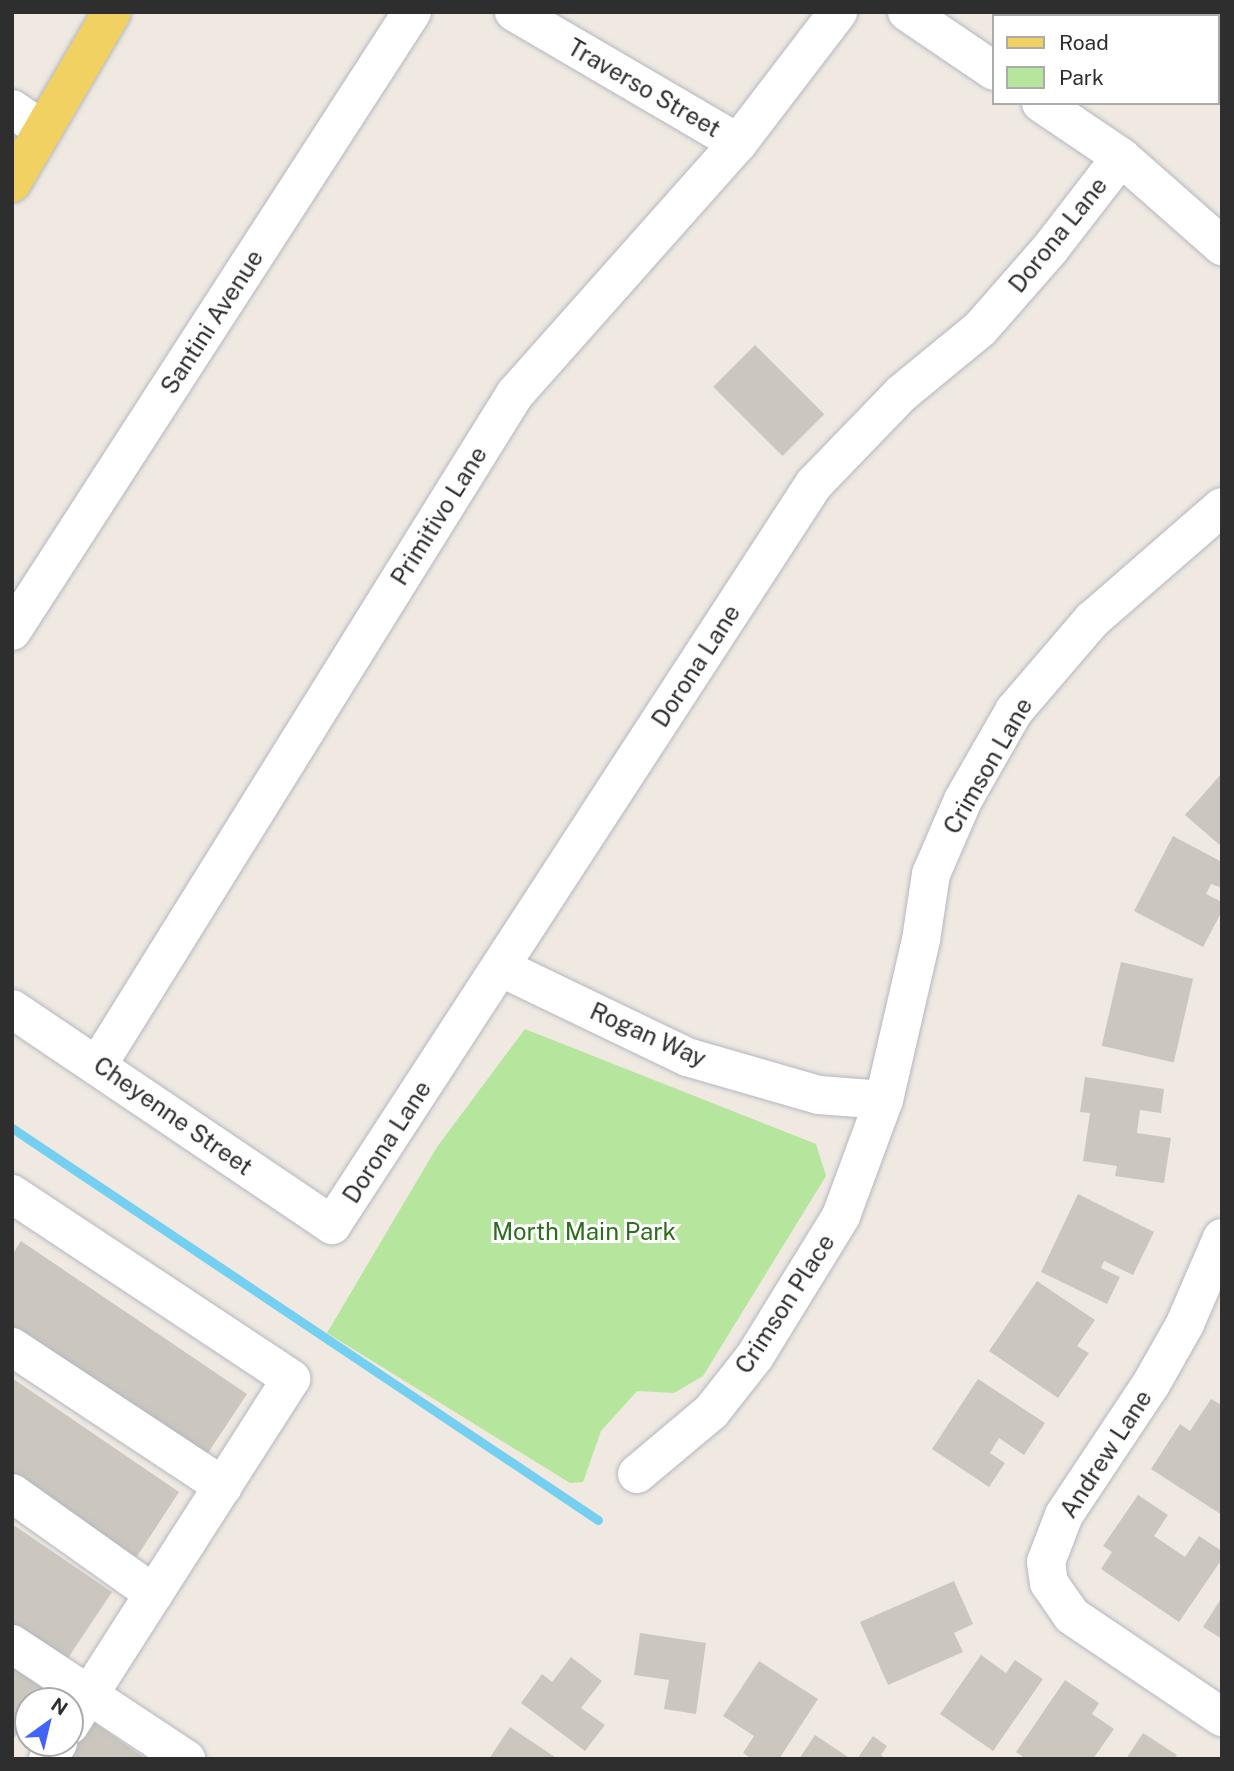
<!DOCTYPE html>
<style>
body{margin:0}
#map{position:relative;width:1234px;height:1771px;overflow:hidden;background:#efe9e1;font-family:"Public Sans",sans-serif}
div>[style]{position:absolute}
.green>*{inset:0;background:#b6e59e}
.stream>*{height:9px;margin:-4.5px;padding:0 4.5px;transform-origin:4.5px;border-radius:4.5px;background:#75cff0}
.building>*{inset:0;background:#cbc7bf;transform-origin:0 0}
.roads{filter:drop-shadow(0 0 2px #b4b7c1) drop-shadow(0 0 2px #b4b7c1)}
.minor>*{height:38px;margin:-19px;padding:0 19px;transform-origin:19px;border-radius:19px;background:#fff}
.major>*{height:38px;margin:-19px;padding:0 19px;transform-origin:19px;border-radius:19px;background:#f2d163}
span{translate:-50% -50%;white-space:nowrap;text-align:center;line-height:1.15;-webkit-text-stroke:6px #fff;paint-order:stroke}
.street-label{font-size:24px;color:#2e2e2e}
.park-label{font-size:24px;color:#2c6e1b}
.frame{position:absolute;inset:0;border:14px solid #2e2e2e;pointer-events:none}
.legend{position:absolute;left:992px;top:14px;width:228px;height:91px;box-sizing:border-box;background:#fff;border:2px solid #ababab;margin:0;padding:9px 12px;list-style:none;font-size:21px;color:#2e2e2e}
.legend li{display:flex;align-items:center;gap:14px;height:35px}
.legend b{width:35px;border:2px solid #ababab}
.north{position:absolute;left:14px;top:1687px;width:70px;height:70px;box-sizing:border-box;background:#fff;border:2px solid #ababab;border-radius:50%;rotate:34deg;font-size:19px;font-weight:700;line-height:28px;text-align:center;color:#2e2e2e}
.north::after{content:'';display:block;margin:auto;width:24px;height:32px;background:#4264fb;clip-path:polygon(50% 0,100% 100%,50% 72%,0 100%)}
</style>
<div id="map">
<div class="green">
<div style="clip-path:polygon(525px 1029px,816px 1144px,826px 1176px,703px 1376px,674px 1393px,637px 1391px,601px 1431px,583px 1482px,570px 1483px,327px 1333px,437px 1147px)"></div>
</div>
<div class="stream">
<div style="left:12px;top:1128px;width:705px;rotate:33.78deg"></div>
</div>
<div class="building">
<div style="left:755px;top:345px;width:98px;height:59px;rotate:45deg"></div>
<div style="clip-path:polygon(1222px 773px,1222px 847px,1185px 815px)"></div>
<div style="clip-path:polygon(1173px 836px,1222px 862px,1222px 888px,1211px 884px,1206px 894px,1222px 902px,1222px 911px,1203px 947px,1134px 911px)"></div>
<div style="left:1121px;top:962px;width:74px;height:86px;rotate:13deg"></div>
<div style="clip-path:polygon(1085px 1077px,1164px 1089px,1161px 1113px,1140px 1110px,1137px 1133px,1171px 1138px,1164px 1183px,1115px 1176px,1117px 1166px,1083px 1161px,1090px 1113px,1080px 1112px)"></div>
<div style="clip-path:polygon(1078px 1194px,1154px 1232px,1133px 1275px,1104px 1261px,1101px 1268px,1120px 1277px,1107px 1304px,1041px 1272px)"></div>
<div style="clip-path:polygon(21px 1241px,247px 1394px,202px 1462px,12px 1334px,12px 1255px)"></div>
<div style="clip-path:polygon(1037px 1281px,1095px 1320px,1077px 1346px,1089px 1353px,1058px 1398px,989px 1351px)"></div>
<div style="clip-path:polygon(12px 1378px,179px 1492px,134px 1561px,12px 1477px)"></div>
<div style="clip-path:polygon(978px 1379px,1045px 1423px,1024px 1455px,999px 1438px,990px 1453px,1005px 1463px,989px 1487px,932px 1449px)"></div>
<div style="clip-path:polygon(1211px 1399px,1222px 1405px,1222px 1515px,1151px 1469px,1180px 1424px,1190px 1431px)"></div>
<div style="clip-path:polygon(1138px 1495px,1168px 1515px,1154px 1536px,1185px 1557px,1199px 1536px,1222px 1551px,1222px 1559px,1179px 1622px,1101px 1569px,1112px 1552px,1103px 1546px)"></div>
<div style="clip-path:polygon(12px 1524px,112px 1592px,66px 1661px,12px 1624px)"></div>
<div style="clip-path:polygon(954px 1581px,973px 1624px,954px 1633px,963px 1652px,888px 1685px,860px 1622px)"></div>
<div style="clip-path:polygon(1222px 1597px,1222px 1639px,1203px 1627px)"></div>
<div style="clip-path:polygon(640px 1633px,706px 1643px,696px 1714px,664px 1709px,669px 1680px,634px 1675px)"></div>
<div style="clip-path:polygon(981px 1655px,1006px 1673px,1015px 1660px,1043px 1679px,993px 1751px,940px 1714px)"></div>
<div style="clip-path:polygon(571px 1657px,602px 1681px,581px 1708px,605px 1725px,585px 1751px,521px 1703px,542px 1674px,552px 1682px)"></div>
<div style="clip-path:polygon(759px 1661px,818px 1699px,779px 1759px,752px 1759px,743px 1753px,754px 1736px,723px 1716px)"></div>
<div style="clip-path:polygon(12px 1667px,46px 1690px,39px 1701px,28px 1701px,28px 1717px,12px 1741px)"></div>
<div style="clip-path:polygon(1065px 1680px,1099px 1703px,1092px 1714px,1114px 1729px,1093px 1759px,1026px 1759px,1016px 1752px)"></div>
<div style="clip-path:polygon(92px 1721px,146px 1759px,66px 1759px)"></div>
<div style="clip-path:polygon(510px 1727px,558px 1759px,489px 1759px)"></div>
<div style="clip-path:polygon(1143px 1733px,1177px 1755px,1174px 1759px,1126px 1759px)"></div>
<div style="clip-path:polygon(815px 1735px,851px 1759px,799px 1759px)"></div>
<div style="clip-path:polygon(873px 1736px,887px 1746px,881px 1755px,886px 1759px,857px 1759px)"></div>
</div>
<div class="roads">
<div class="minor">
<div style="left:514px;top:12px;width:259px;rotate:30.3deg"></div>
<div style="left:907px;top:12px;width:105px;rotate:34.1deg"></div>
<div style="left:1041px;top:103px;width:97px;rotate:34deg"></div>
<div style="left:1121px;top:157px;width:135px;rotate:41.4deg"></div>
<div style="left:12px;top:109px;width:37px;rotate:34deg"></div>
<div style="left:12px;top:631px;width:737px;rotate:-57.13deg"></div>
<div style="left:500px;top:967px;width:208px;rotate:25.7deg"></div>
<div style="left:687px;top:1057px;width:137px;rotate:16.1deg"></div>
<div style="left:819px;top:1095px;width:65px;rotate:4.4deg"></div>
<div style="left:12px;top:1009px;width:386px;rotate:34deg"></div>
<div style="left:332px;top:1225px;width:884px;rotate:-56.96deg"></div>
<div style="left:814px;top:484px;width:127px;rotate:-46deg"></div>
<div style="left:902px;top:393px;width:101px;rotate:-39.4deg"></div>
<div style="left:980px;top:329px;width:106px;rotate:-48.8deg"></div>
<div style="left:1050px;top:249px;width:116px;rotate:-52.3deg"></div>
<div style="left:99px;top:1063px;width:788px;rotate:-58.13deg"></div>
<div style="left:515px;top:394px;width:336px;rotate:-48.4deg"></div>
<div style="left:738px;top:143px;width:165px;rotate:-52.6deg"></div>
<div style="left:12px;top:1194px;width:335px;rotate:33.5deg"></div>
<div style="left:291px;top:1379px;width:411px;rotate:122.6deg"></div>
<div style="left:1222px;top:1238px;width:94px;rotate:113.3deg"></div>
<div style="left:1185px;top:1324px;width:69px;rotate:119.5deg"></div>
<div style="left:1151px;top:1384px;width:157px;rotate:123.6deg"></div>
<div style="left:1064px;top:1515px;width:50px;rotate:111deg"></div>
<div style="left:1046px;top:1562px;width:21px;rotate:82deg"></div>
<div style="left:1049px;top:1583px;width:40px;rotate:55.1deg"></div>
<div style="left:1072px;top:1616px;width:181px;rotate:34deg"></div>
<div style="left:12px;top:1347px;width:253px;rotate:33.4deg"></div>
<div style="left:637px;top:1474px;width:97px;rotate:-40deg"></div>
<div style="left:711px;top:1412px;width:71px;rotate:-51.8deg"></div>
<div style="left:755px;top:1356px;width:164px;rotate:-58.4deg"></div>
<div style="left:841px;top:1216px;width:124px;rotate:-69.7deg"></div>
<div style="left:884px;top:1100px;width:164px;rotate:-77deg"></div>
<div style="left:921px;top:940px;width:67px;rotate:-81.4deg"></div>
<div style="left:931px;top:874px;width:81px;rotate:-66.6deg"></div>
<div style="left:963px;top:800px;width:103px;rotate:-60.2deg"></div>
<div style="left:1014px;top:711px;width:120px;rotate:-49.4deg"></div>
<div style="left:1092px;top:620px;width:172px;rotate:-41deg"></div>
<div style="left:12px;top:1493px;width:174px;rotate:35.4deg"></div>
<div style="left:12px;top:1644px;width:209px;rotate:33.5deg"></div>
<div style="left:48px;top:1759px;width:19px;rotate:-58deg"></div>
</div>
<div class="major">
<div style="left:12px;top:183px;width:198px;rotate:-59.7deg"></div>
</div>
</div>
<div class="street-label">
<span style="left:644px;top:88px;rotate:30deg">Traverso Street</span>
<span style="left:1058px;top:235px;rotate:-51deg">Dorona Lane</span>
<span style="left:212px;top:322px;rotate:-57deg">Santini Avenue</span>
<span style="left:439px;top:516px;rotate:-58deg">Primitivo Lane</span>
<span style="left:696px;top:666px;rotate:-57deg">Dorona Lane</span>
<span style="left:988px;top:766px;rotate:-60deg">Crimson Lane</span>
<span style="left:648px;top:1035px;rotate:24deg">Rogan Way</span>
<span style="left:173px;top:1116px;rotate:35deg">Cheyenne Street</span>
<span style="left:387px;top:1142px;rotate:-57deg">Dorona Lane</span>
<span style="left:785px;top:1304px;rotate:-57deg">Crimson Place</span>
<span style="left:1106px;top:1454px;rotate:-57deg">Andrew Lane</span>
</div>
<div class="park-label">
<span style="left:584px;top:1232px">Morth Main Park</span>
</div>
<div class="frame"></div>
<ul class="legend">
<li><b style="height:9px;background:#f2d163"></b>Road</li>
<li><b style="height:19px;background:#b6e59e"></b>Park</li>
</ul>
<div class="north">N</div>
</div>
